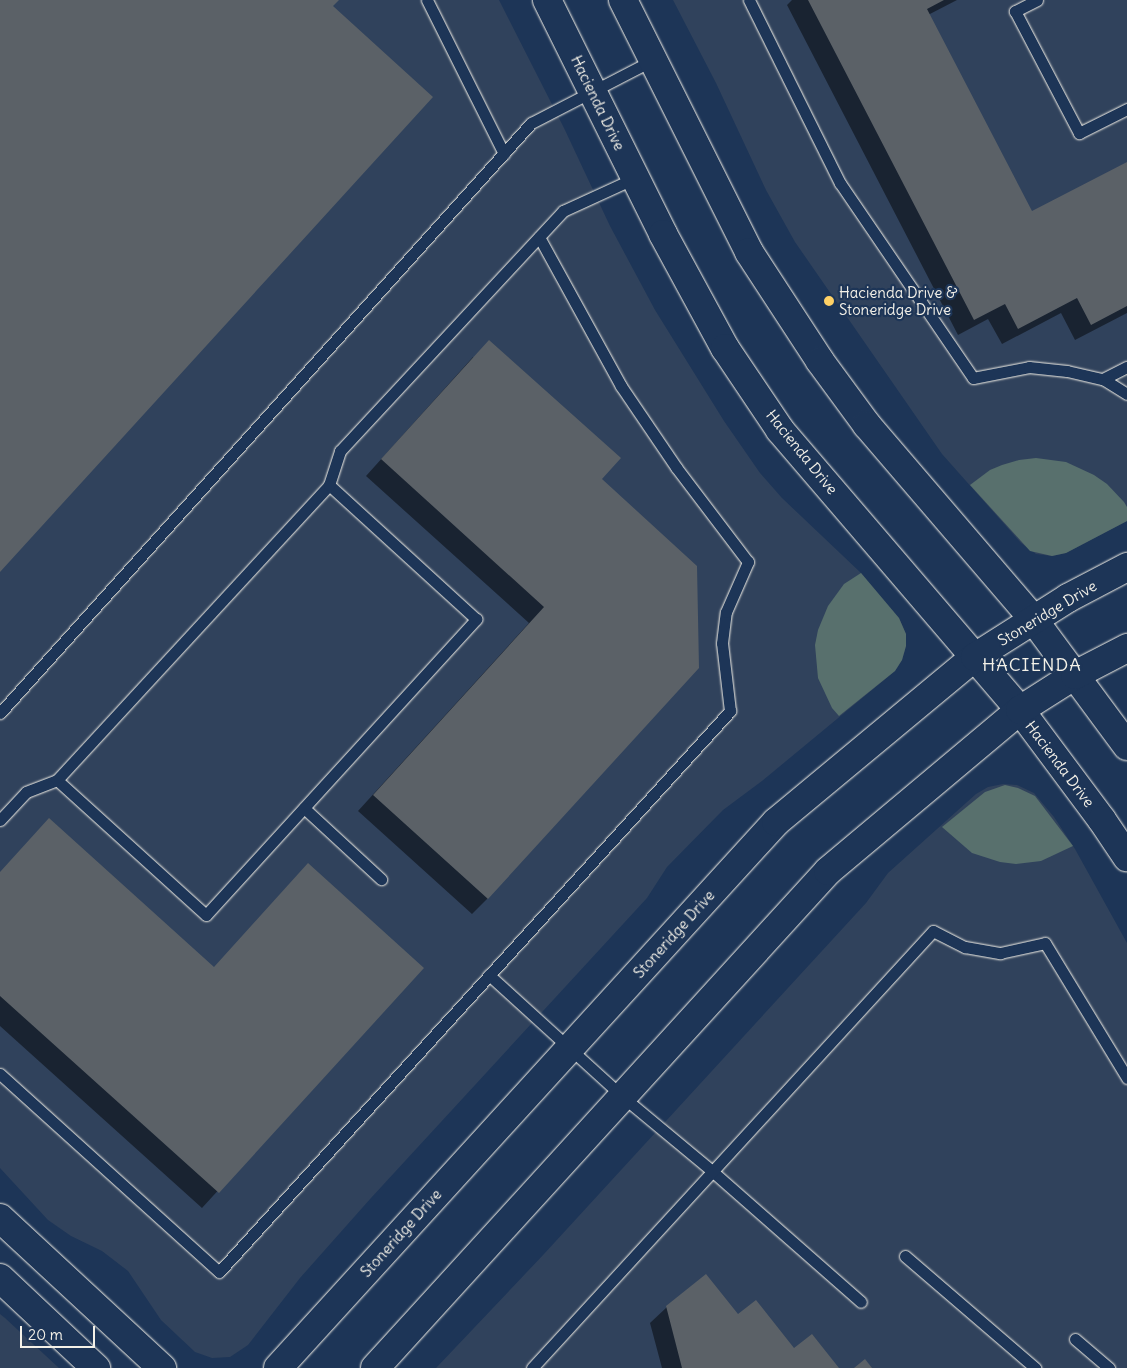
<!DOCTYPE html>
<style>
body{margin:0}
#map{position:relative;width:1127px;height:1368px;overflow:hidden;background:#1d3557;font-family:Delius,sans-serif}
div>[style]{position:absolute}
.built>*{inset:0;background:#30425c}
.green>*{inset:0;background:#58706d}
.shadow>*{inset:0;background:#0007}
.building>*{inset:0;background:#5b6167}
.roads{filter:drop-shadow(0 0 1px #f4f1e8) drop-shadow(0 0 1px #f4f1e8)}
.service>*{height:11px;margin:-5.5px;padding:0 5.5px;transform-origin:5.5px;border-radius:5.5px;background:#1d3557}
.tertiary>*{height:28px;margin:-14px;padding:0 14px;transform-origin:14px;border-radius:14px;background:#1d3557}
.secondary>*{height:28px;margin:-14px;padding:0 14px;transform-origin:14px;border-radius:14px;background:#1d3557}
.dots>*{width:14px;height:14px;translate:-50% -50%;box-sizing:border-box;border:2px solid #1d3557;border-radius:50%}
span{translate:-50% -50%;white-space:nowrap;text-align:center;line-height:1.15;-webkit-text-stroke:4.5px #1d3557;paint-order:stroke}
.street-label{font-size:15px;color:#f4f1e8}
.poi-label{font-size:15px;color:#f4f1e8}
.left{translate:0 -50%;text-align:left}
.quarter-label{font-size:18px;color:#f4f1e8;letter-spacing:1px}
.scale{position:absolute;left:20px;top:1326px;width:75px;height:22px;box-sizing:border-box;border:2px solid #f4f1e8;border-top:0;padding-left:6px;font-size:15px;line-height:18px;white-space:nowrap;color:#f4f1e8;-webkit-text-stroke:4px #1d3557;paint-order:stroke}
</style>
<div id="map">
<div class="built">
<div style="clip-path:polygon(0 0,499px 0,564px 128px,610px 226px,655px 310px,724px 421px,760px 473px,782px 498px,861px 573px,899px 618px,906px 634px,906px 646px,902px 660px,895px 671px,762px 781px,723px 810px,667px 867px,647px 898px,371px 1198px,300px 1278px,248px 1345px,230px 1357px,212px 1358px,195px 1352px,161px 1320px,128px 1271px,102px 1251px,71px 1236px,48px 1220px,0 1168px)"></div>
<div style="clip-path:polygon(673px 0,1127px 0,1127px 521px,1066px 553px,1052px 556px,1036px 554px,1021px 543px,942px 454px,795px 242px,766px 190px,716px 83px)"></div>
<div style="clip-path:polygon(1003px 784px,1017px 785px,1034px 793px,1054px 817px,1075px 849px,1127px 943px,1127px 1368px,436px 1368px,544px 1254px,866px 903px,888px 873px,976px 794px,988px 787px)"></div>
<div style="clip-path:polygon(0 1314px,5px 1318px,59px 1368px,0 1368px)"></div>
</div>
<div class="green">
<div style="clip-path:polygon(1036px 458px,1066px 462px,1094px 475px,1107px 484px,1124px 502px,1127px 507px,1127px 521px,1066px 553px,1052px 556px,1030px 551px,970px 485px,990px 470px,1002px 465px,1019px 460px)"></div>
<div style="clip-path:polygon(861px 573px,899px 618px,906px 634px,906px 646px,902px 660px,895px 671px,839px 716px,832px 708px,818px 678px,815px 645px,818px 630px,828px 606px,844px 584px)"></div>
<div style="clip-path:polygon(1005px 785px,1018px 788px,1035px 796px,1073px 846px,1041px 861px,1016px 864px,1000px 862px,972px 853px,942px 827px,985px 792px)"></div>
</div>
<div class="shadow">
<div style="clip-path:polygon(792px 0,957px 0,928px 15px,1031px 213px,1127px 163px,1127px 313px,1075px 340px,1061px 313px,1002px 344px,988px 319px,958px 335px,787px 5px)"></div>
<div style="clip-path:polygon(473px 357px,600px 479px,488px 898px,472px 914px,358px 811px,529px 623px,366px 476px)"></div>
<div style="clip-path:polygon(0 872px,213px 968px,422px 968px,202px 1208px,0 1026px)"></div>
<div style="clip-path:polygon(667px 1307px,738px 1316px,794px 1350px,837px 1368px,662px 1368px,650px 1323px)"></div>
</div>
<div class="building">
<div style="clip-path:polygon(0 0,339px 0,333px 6px,433px 97px,0 572px)"></div>
<div style="clip-path:polygon(808px 0,944px 0,927px 9px,1032px 211px,1127px 162px,1127px 306px,1091px 325px,1077px 298px,1018px 329px,1005px 304px,974px 320px)"></div>
<div style="clip-path:polygon(489px 340px,621px 458px,602px 479px,697px 566px,699px 668px,488px 899px,373px 795px,544px 607px,381px 459px)"></div>
<div style="clip-path:polygon(49px 818px,214px 967px,308px 863px,424px 968px,219px 1193px,0 996px,0 872px)"></div>
<div style="clip-path:polygon(706px 1274px,738px 1314px,756px 1300px,794px 1348px,812px 1334px,839px 1368px,682px 1368px,666px 1306px)"></div>
<div style="clip-path:polygon(865px 1359px,872px 1368px,854px 1368px)"></div>
</div>
<div class="roads">
<div class="service">
<div style="left:427px;top:0;width:172px;rotate:63.4deg"></div>
<div style="left:749px;top:0;width:204px;rotate:63.6deg"></div>
<div style="left:840px;top:183px;width:236px;rotate:55.7deg"></div>
<div style="left:973px;top:378px;width:57px;rotate:-11.1deg"></div>
<div style="left:1029px;top:367px;width:38px;rotate:6deg"></div>
<div style="left:1067px;top:371px;width:37px;rotate:13deg"></div>
<div style="left:1103px;top:379px;width:28px;rotate:32deg"></div>
<div style="left:1037px;top:0;width:25px;rotate:153deg"></div>
<div style="left:1015px;top:11px;width:138px;rotate:62.3deg"></div>
<div style="left:1079px;top:133px;width:54px;rotate:-26.6deg"></div>
<div style="left:1103px;top:379px;width:27px;rotate:-27deg"></div>
<div style="left:0;top:713px;width:794px;rotate:-48.01deg"></div>
<div style="left:531px;top:123px;width:137px;rotate:-27.3deg"></div>
<div style="left:57px;top:780px;width:201px;rotate:42.2deg"></div>
<div style="left:206px;top:915px;width:401px;rotate:-47.6deg"></div>
<div style="left:476px;top:619px;width:199px;rotate:-137.6deg"></div>
<div style="left:304px;top:808px;width:105px;rotate:42.7deg"></div>
<div style="left:0;top:820px;width:38px;rotate:-47deg"></div>
<div style="left:26px;top:792px;width:33px;rotate:-21deg"></div>
<div style="left:57px;top:780px;width:401px;rotate:-47.3deg"></div>
<div style="left:329px;top:485px;width:36px;rotate:-72deg"></div>
<div style="left:340px;top:451px;width:328px;rotate:-47.1deg"></div>
<div style="left:563px;top:211px;width:79px;rotate:-24.6deg"></div>
<div style="left:489px;top:975px;width:181px;rotate:42.3deg"></div>
<div style="left:623px;top:1097px;width:116px;rotate:39.7deg"></div>
<div style="left:712px;top:1171px;width:198px;rotate:41.3deg"></div>
<div style="left:0;top:1074px;width:295px;rotate:42.1deg"></div>
<div style="left:219px;top:1272px;width:759px;rotate:-47.67deg"></div>
<div style="left:730px;top:711px;width:68px;rotate:-96.7deg"></div>
<div style="left:722px;top:643px;width:31px;rotate:-83deg"></div>
<div style="left:726px;top:612px;width:55px;rotate:-66.3deg"></div>
<div style="left:748px;top:562px;width:119px;rotate:-127.2deg"></div>
<div style="left:676px;top:467px;width:98px;rotate:-124.2deg"></div>
<div style="left:621px;top:386px;width:170px;rotate:-118.8deg"></div>
<div style="left:905px;top:1256px;width:172px;rotate:40.7deg"></div>
<div style="left:1075px;top:1339px;width:45px;rotate:40.5deg"></div>
<div style="left:532px;top:1368px;width:593px;rotate:-47.46deg"></div>
<div style="left:933px;top:931px;width:36px;rotate:27deg"></div>
<div style="left:965px;top:947px;width:36px;rotate:10deg"></div>
<div style="left:1000px;top:953px;width:46px;rotate:-12.5deg"></div>
<div style="left:1045px;top:943px;width:158px;rotate:58.7deg"></div>
</div>
<div class="tertiary">
<div style="left:0;top:1218px;width:221px;rotate:42.8deg"></div>
<div style="left:0;top:1278px;width:132px;rotate:43.2deg"></div>
</div>
<div class="secondary">
<div style="left:547px;top:0;width:261px;rotate:63.6deg"></div>
<div style="left:663px;top:234px;width:130px;rotate:61.5deg"></div>
<div style="left:725px;top:348px;width:99px;rotate:56.1deg"></div>
<div style="left:780px;top:430px;width:369px;rotate:49.4deg"></div>
<div style="left:1020px;top:710px;width:137px;rotate:53.3deg"></div>
<div style="left:1102px;top:820px;width:45px;rotate:56deg"></div>
<div style="left:623px;top:0;width:282px;rotate:63.4deg"></div>
<div style="left:749px;top:252px;width:130px;rotate:56.9deg"></div>
<div style="left:820px;top:361px;width:79px;rotate:53.7deg"></div>
<div style="left:867px;top:425px;width:255px;rotate:49.4deg"></div>
<div style="left:1033px;top:619px;width:158px;rotate:53.5deg"></div>
<div style="left:278px;top:1368px;width:739px;rotate:-47.63deg"></div>
<div style="left:776px;top:822px;width:259px;rotate:-39.7deg"></div>
<div style="left:975px;top:657px;width:110px;rotate:-32.4deg"></div>
<div style="left:1068px;top:598px;width:67px;rotate:-27.7deg"></div>
<div style="left:375px;top:1368px;width:672px;rotate:-47.65deg"></div>
<div style="left:828px;top:871px;width:251px;rotate:-40deg"></div>
<div style="left:1020px;top:710px;width:65px;rotate:-32.5deg"></div>
<div style="left:1075px;top:675px;width:59px;rotate:-27.4deg"></div>
</div>
</div>
<div class="dots">
<div style="left:829px;top:301px;background:#ffd166"></div>
</div>
<div class="street-label">
<span style="left:598px;top:103px;rotate:64deg">Hacienda Drive</span>
<span style="left:802px;top:452px;rotate:51deg">Hacienda Drive</span>
<span style="left:1047px;top:613px;rotate:-31deg">Stoneridge Drive</span>
<span style="left:1060px;top:764px;rotate:53deg">Hacienda Drive</span>
<span style="left:674px;top:934px;rotate:-48deg">Stoneridge Drive</span>
<span style="left:401px;top:1233px;rotate:-48deg">Stoneridge Drive</span>
</div>
<div class="poi-label">
<span class="left" style="left:839px;top:301px">Hacienda Drive &amp;<br>Stoneridge Drive</span>
</div>
<div class="quarter-label">
<span style="left:1032px;top:665px">HACIENDA</span>
</div>
<div class="scale">20 m</div>
</div>
